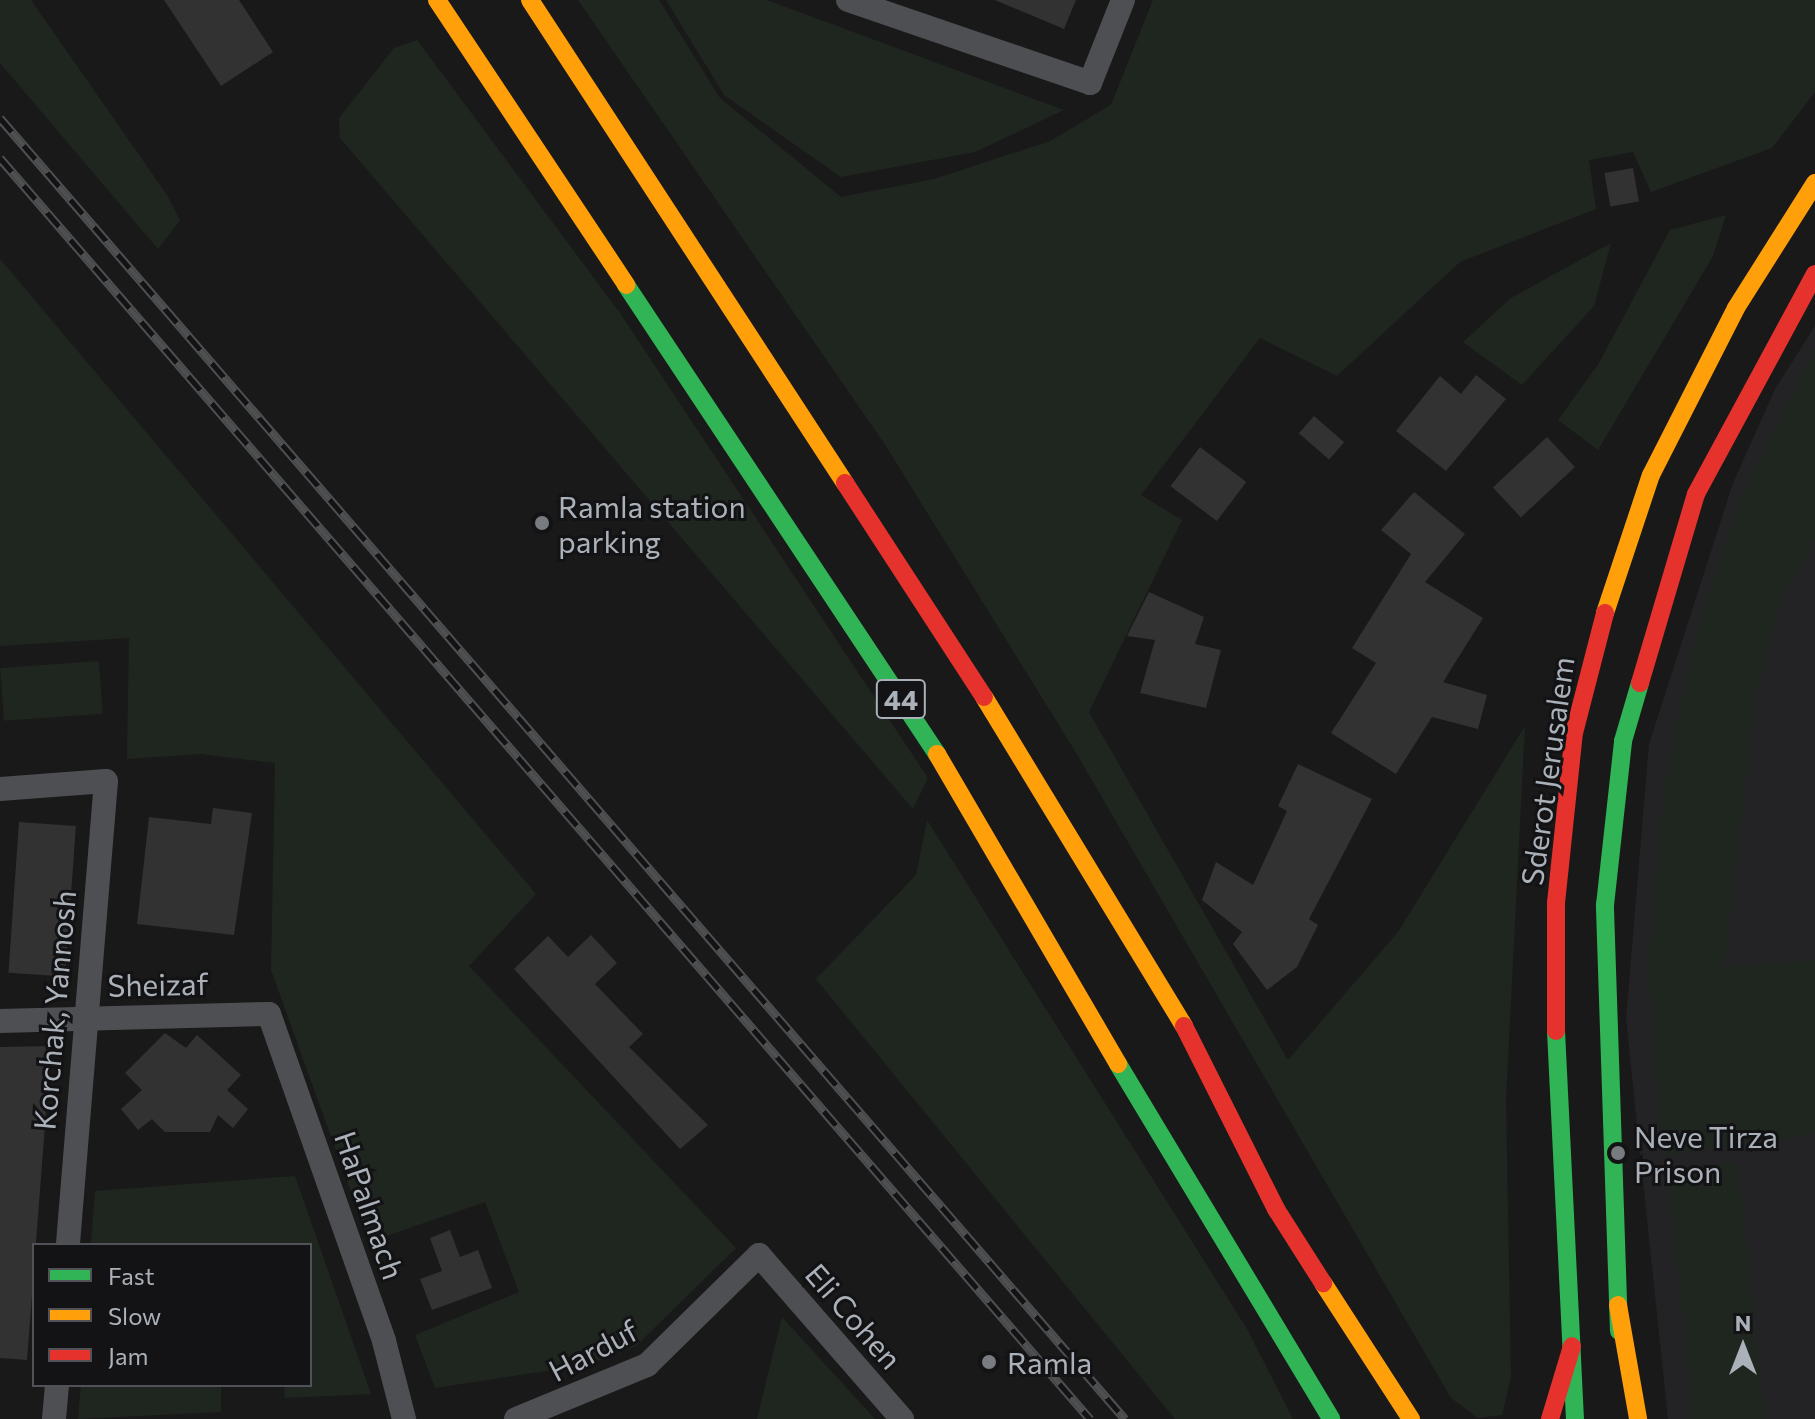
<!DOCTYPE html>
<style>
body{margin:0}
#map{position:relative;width:1815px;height:1419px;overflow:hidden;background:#191919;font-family:Commissioner,sans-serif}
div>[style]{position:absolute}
.built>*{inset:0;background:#232325}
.green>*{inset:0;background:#1f261f;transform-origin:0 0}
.building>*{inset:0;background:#323233;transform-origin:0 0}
.street>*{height:24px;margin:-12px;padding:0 12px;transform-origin:12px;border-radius:12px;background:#4d4f52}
.fast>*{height:18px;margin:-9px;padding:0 9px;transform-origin:9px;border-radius:9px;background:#30b455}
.slow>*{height:18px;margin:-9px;padding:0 9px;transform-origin:9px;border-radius:9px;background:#ff9f0a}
.jam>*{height:18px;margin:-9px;padding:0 9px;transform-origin:9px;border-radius:9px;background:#e5322d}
.rail>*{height:9px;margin-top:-4.5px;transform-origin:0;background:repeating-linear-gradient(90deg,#131315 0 18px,#4e4f50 0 36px);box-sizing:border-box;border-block:2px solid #4e4f50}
.dots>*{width:22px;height:22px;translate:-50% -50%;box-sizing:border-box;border:4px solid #131315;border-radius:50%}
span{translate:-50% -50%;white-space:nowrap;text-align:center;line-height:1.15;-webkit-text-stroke:6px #131315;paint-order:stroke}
.shield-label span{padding:2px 6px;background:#131315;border:2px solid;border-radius:6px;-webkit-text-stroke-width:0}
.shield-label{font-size:28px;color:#abb1b9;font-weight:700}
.poi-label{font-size:30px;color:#abb1b9}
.left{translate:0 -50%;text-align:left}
.street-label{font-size:30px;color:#abb1b9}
.legend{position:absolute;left:32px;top:1243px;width:280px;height:144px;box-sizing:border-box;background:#131315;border:2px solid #505257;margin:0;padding:10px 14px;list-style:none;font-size:24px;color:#abb1b9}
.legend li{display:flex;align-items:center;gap:16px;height:40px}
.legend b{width:40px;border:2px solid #505257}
.north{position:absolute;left:1703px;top:1307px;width:80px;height:80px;-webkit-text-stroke:6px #131315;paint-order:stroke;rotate:0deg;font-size:22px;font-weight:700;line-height:32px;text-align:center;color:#abb1b9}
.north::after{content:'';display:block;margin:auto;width:28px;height:36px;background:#abb1b9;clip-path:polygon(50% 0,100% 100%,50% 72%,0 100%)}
</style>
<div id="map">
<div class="built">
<div style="clip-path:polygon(1815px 326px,1815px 1419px,1668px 1419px,1626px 1019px,1649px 744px,1733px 483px,1775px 389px)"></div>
</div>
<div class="green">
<div style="clip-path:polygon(0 0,31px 0,167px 195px,180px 220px,158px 249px,0 63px)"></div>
<div style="clip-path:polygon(578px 0,659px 0,720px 98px,841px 197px,934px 179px,1050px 141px,1111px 105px,1153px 0,1815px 0,1815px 92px,1772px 148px,1651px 192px,1633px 152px,1589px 160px,1596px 209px,1460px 262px,1337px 376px,1260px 338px,1141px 495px,1182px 520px,1089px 712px,1288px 1060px,1398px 932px,1525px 726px,1506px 1098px,1511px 1377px,1502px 1415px,1478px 1418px,1451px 1398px,1075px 751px,884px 443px)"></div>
<div style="clip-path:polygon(666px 0,767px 0,1064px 110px,975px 152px,841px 177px,724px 95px)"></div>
<div style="clip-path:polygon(417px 40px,620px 313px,928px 778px,913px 809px,340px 138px,339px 118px,394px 48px)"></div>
<div style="clip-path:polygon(1726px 215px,1713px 256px,1598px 450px,1558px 420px,1599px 363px,1670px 230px)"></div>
<div style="clip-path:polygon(1611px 243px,1594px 306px,1522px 385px,1463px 342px,1511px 298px)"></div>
<div style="clip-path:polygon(0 259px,536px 894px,469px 966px,736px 1248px,636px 1346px,585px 1365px,435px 1388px,415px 1335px,519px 1292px,485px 1202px,369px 1242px,271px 970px,275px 763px,201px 754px,127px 759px,129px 638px,0 646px)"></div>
<div style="clip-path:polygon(1815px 349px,1815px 540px,1781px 600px,1756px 695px,1724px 967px,1815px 960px,1815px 1134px,1662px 1156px,1648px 964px,1665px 782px,1694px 643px,1737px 505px)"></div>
<div style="left:99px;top:661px;width:53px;height:99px;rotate:86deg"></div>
<div style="clip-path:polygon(927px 820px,1247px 1329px,1293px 1419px,1175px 1419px,816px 979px,916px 875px)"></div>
<div style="left:1738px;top:1162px;width:258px;height:71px;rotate:84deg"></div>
<div style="clip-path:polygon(295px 1176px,371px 1394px,284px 1398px,285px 1385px,310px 1385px,310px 1245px,91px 1245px,95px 1191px)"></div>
<div style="clip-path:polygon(782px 1317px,875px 1419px,757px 1419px)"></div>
<div style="clip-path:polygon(81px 1385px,221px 1385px,221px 1412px,78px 1419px)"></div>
</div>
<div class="building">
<div style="clip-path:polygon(164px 0,239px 0,273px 52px,221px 86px)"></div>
<div style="clip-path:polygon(995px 0,1076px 0,1064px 29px)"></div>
<div style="left:1633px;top:168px;width:34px;height:29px;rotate:80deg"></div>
<div style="clip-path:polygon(1476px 375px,1506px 399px,1446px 471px,1396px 431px,1440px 376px,1461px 394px)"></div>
<div style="left:1314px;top:416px;width:40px;height:23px;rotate:41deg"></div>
<div style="left:1547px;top:437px;width:41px;height:74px;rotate:47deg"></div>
<div style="left:1200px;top:447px;width:58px;height:49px;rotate:37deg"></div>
<div style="clip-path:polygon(1414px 492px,1465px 534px,1425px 582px,1483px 618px,1443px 682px,1487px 695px,1478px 729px,1432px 717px,1396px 774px,1331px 733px,1376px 663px,1352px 648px,1411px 554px,1381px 530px)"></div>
<div style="clip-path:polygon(1149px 592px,1204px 617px,1195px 644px,1221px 650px,1206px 708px,1140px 693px,1155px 640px,1127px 636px)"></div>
<div style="clip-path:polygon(1298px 764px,1372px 799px,1309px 919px,1318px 925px,1297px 967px,1267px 990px,1233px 944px,1242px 932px,1202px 900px,1216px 862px,1253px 885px,1287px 811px,1278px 806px)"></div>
<div style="clip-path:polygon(213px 808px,252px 813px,234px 935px,137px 924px,149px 817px,211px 824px)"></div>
<div style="left:19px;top:822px;width:57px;height:151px;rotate:4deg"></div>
<div style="clip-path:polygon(591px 935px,617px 963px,595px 984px,643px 1034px,629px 1047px,708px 1125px,680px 1149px,514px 969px,548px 936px,568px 957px)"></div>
<div style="clip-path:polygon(165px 1033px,186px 1048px,197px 1035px,241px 1075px,227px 1090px,248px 1109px,233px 1128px,218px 1115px,210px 1132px,165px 1132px,152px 1119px,138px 1130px,121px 1109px,142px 1090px,125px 1073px)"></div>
<div style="clip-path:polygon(51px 1046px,27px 1360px,0 1358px,0 1047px)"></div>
<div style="clip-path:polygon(450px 1230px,460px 1257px,478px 1250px,492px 1288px,432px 1310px,420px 1279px,442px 1271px,430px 1238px)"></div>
</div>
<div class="street">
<div style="left:848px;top:0;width:256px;rotate:18.9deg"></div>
<div style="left:1090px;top:83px;width:89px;rotate:-68.3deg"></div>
<div style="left:0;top:789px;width:106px;rotate:-4.3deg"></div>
<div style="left:106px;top:781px;width:466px;rotate:94.7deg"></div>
<div style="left:0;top:1021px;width:269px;rotate:-1.5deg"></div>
<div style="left:269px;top:1014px;width:347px;rotate:70.6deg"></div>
<div style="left:384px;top:1341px;width:81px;rotate:75.6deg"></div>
<div style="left:54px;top:1419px;width:34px;rotate:-85deg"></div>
<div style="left:516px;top:1419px;width:142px;rotate:-22.4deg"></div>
<div style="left:647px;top:1365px;width:157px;rotate:-44.5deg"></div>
<div style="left:759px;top:1255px;width:218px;rotate:48.9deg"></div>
</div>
<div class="fast">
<div style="left:626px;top:285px;width:563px;rotate:56.45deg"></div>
<div style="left:1556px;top:1031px;width:388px;rotate:87.2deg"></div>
<div style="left:1118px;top:1064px;width:414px;rotate:59deg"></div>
<div style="left:1619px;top:1331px;width:426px;rotate:-91.9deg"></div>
<div style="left:1605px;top:905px;width:165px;rotate:-83.7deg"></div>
<div style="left:1623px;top:741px;width:60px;rotate:-73.7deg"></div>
</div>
<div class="slow">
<div style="left:437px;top:0;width:342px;rotate:56.4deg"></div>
<div style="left:530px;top:0;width:577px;rotate:56.89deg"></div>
<div style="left:1605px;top:613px;width:145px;rotate:-71.6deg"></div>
<div style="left:1651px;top:475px;width:187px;rotate:-63deg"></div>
<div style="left:1736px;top:308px;width:148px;rotate:-57.7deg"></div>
<div style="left:984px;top:697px;width:385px;rotate:58.7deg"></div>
<div style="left:937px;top:754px;width:359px;rotate:59.7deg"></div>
<div style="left:1323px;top:1283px;width:162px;rotate:57.1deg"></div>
<div style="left:1618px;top:1305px;width:116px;rotate:80deg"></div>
</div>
<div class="jam">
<div style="left:845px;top:483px;width:255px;rotate:57deg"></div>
<div style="left:1640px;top:683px;width:197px;rotate:-73.5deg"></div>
<div style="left:1696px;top:494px;width:250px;rotate:-61.6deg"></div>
<div style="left:1184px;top:1026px;width:205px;rotate:63.3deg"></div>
<div style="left:1276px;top:1209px;width:88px;rotate:57.6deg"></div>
<div style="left:1556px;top:1031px;width:128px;rotate:-90deg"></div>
<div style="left:1556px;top:903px;width:171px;rotate:-84deg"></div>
<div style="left:1574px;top:733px;width:124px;rotate:-75.5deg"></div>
<div style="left:1550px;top:1419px;width:76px;rotate:-73.2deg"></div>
</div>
<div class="rail">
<div style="left:0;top:118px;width:1720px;rotate:49.15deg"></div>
<div style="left:0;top:158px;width:1667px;rotate:49.16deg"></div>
</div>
<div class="dots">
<div style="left:542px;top:523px;background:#787c81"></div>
<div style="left:1618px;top:1153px;background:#787c81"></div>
<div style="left:989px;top:1362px;background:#787c81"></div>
</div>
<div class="shield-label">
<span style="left:901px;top:699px">44</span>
</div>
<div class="poi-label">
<span class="left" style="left:558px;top:523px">Ramla station<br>parking</span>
<span class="left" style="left:1634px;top:1153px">Neve Tirza<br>Prison</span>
<span class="left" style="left:1007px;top:1362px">Ramla</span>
</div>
<div class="street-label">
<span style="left:1547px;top:771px;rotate:-82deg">Sderot Jerusalem</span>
<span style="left:158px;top:984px;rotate:-1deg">Sheizaf</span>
<span style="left:54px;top:1010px;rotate:-85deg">Korchak, Yannosh</span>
<span style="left:370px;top:1205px;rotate:71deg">HaPalmach</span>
<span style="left:854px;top:1316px;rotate:49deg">Eli Cohen</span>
<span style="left:593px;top:1350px;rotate:-28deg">Harduf</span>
</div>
<ul class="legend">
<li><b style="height:10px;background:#30b455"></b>Fast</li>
<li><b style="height:10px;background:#ff9f0a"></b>Slow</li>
<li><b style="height:10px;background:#e5322d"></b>Jam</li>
</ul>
<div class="north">N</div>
</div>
